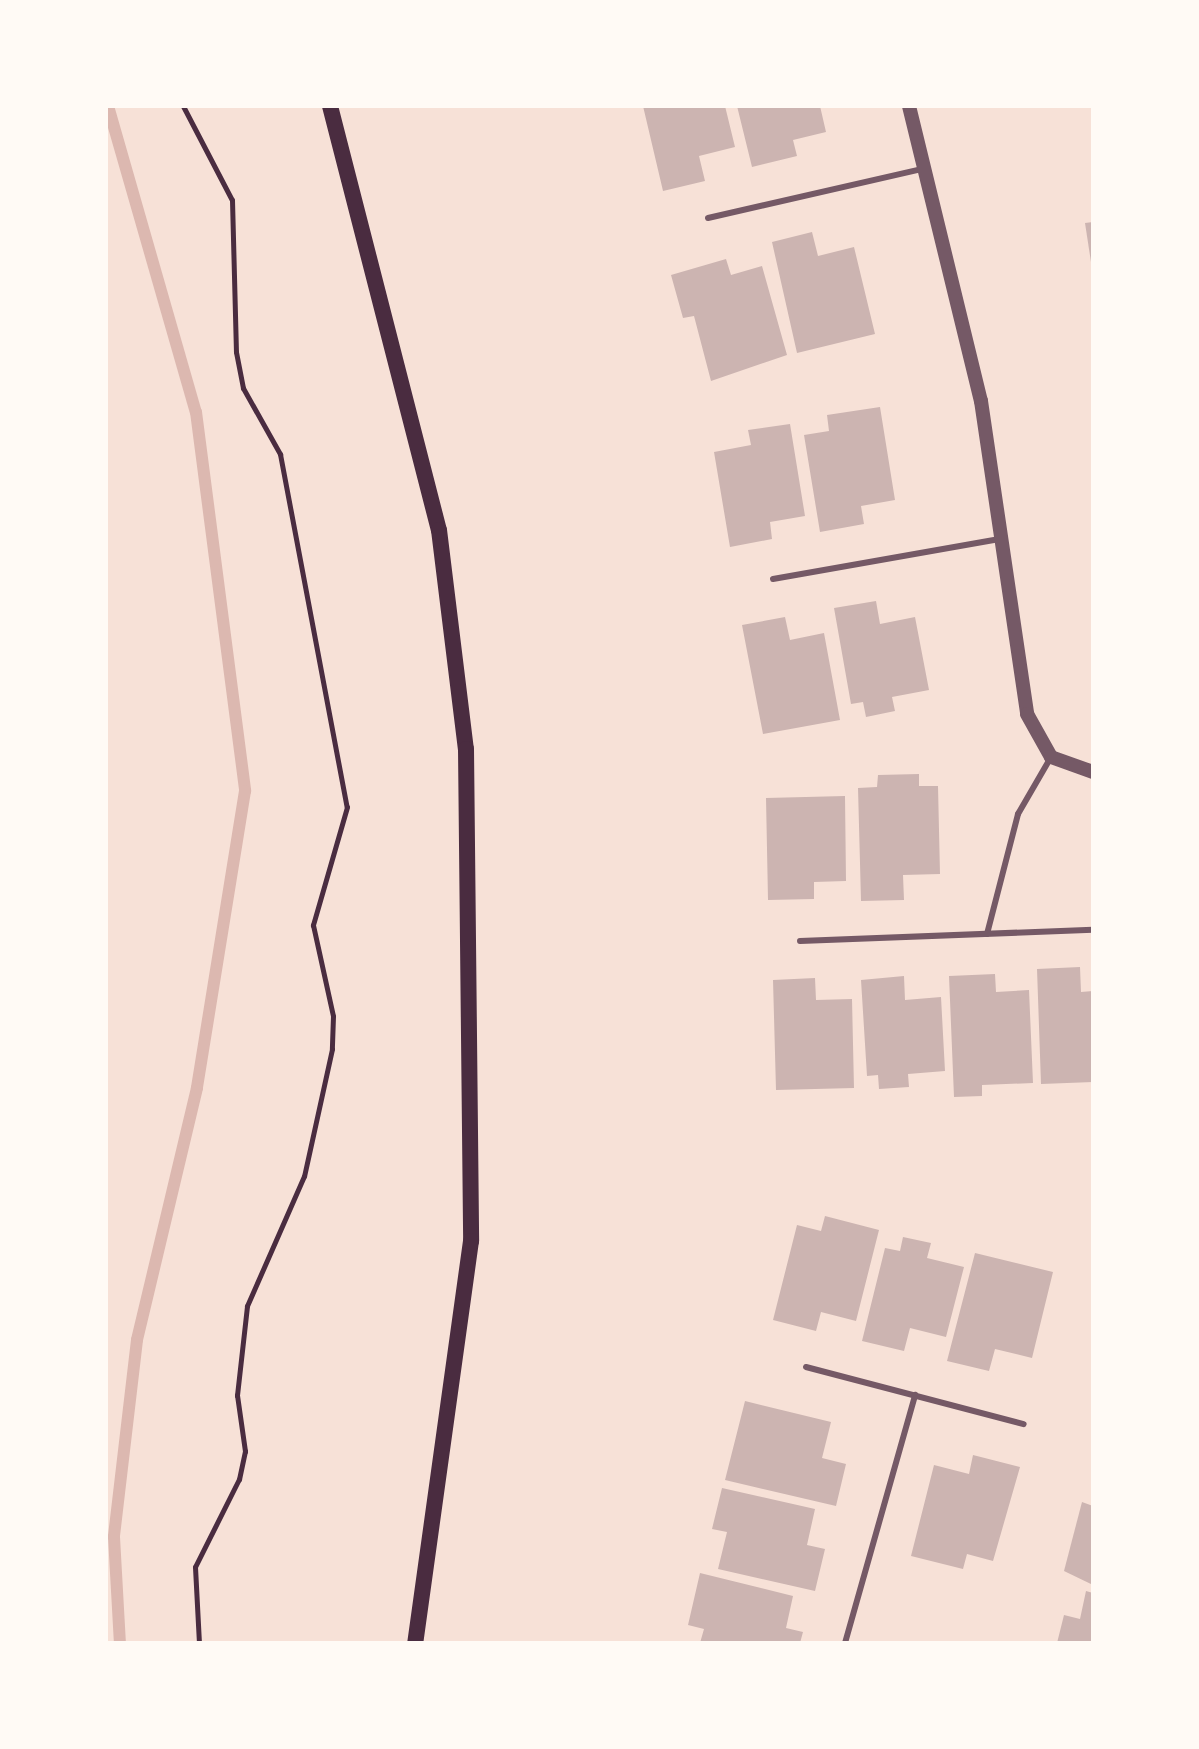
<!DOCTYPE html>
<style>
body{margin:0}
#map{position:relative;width:1199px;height:1749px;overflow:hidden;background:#f7e1d7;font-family:"Exo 2",sans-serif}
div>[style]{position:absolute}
.stream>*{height:12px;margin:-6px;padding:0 6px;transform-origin:6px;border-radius:6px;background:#dcb8b0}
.building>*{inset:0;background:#ccb4b1}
.path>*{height:5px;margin:-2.5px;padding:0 2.5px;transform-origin:2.5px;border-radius:2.5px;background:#4a2c40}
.service>*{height:6px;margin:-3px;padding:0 3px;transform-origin:3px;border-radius:3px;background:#755966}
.tertiary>*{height:14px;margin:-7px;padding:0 7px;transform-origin:7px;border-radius:7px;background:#755966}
.secondary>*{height:16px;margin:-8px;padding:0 8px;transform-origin:8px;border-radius:8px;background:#4a2c40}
span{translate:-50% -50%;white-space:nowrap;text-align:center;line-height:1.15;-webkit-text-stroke:8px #fffaf5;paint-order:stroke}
.frame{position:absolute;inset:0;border:108px solid #fffaf5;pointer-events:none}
</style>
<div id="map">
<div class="stream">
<div style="left:108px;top:106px;width:318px;rotate:74deg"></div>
<div style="left:196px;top:412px;width:382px;rotate:82.6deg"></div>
<div style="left:245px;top:791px;width:301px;rotate:99.2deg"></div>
<div style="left:197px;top:1088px;width:259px;rotate:103.4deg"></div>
<div style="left:137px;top:1340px;width:198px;rotate:96.7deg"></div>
<div style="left:114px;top:1537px;width:106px;rotate:86.8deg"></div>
</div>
<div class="building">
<div style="clip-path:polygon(643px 106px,725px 106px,735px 147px,699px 156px,705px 181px,663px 191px)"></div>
<div style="clip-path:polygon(737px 106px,820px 106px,826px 132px,793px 140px,797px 156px,752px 167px)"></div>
<div style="clip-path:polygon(1093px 222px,1093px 262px,1091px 262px,1085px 223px)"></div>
<div style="clip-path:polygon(812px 232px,818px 256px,854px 247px,875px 334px,797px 353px,772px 242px)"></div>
<div style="clip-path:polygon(726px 259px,731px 275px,762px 266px,787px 355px,711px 381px,694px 316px,683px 318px,671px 275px)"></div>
<div style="clip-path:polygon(880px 407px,895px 500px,861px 506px,864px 524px,820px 532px,804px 435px,829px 431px,827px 415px)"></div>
<div style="clip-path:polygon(790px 424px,805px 516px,770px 522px,772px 539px,730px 547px,714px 452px,751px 445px,748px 430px)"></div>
<div style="clip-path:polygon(876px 601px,880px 624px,915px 617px,929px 690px,892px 697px,895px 711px,866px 717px,863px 702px,851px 704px,834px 608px)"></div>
<div style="clip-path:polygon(785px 617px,790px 640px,824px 633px,840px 720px,763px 734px,742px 625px)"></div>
<div style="clip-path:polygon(919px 774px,919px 786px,938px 786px,940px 874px,903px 875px,904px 900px,861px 901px,858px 788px,877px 787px,878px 775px)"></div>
<div style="clip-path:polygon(845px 796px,846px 881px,814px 882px,814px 899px,768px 900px,766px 798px)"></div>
<div style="clip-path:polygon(1080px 967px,1081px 992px,1093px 991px,1093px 1082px,1041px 1084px,1037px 969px)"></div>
<div style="clip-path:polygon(995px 974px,996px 992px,1029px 990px,1033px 1083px,982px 1085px,982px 1096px,954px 1097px,949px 976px)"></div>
<div style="clip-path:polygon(904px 976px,905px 1000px,941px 997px,945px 1071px,908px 1074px,909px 1087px,879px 1089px,878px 1075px,867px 1076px,861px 980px)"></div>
<div style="clip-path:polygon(815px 978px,816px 1000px,852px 999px,854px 1088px,776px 1090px,773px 980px)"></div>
<div style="clip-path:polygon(825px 1216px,879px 1230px,856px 1321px,821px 1312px,816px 1331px,773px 1320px,797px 1225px,821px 1231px)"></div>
<div style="clip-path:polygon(903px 1237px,931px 1243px,927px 1258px,964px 1267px,946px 1337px,910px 1328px,904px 1351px,862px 1341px,885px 1248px,900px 1251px)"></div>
<div style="clip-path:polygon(975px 1253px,1053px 1272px,1032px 1358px,995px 1349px,989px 1371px,947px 1361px)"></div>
<div style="clip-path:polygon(745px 1401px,831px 1422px,822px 1458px,846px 1464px,836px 1506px,725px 1480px)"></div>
<div style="clip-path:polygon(973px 1455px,1020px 1467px,993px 1561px,967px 1554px,963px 1569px,911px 1556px,934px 1465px,969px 1474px)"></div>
<div style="clip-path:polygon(722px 1488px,815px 1509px,807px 1545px,825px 1549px,815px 1591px,718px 1569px,727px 1532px,712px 1529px)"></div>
<div style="clip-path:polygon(1082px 1502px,1093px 1506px,1093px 1585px,1064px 1571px)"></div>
<div style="clip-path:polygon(700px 1573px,793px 1596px,786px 1628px,803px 1632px,800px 1643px,700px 1643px,704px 1629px,688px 1625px)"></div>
<div style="clip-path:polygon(1086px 1591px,1093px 1593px,1093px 1643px,1057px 1643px,1064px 1615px,1080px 1619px)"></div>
</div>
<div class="path">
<div style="left:183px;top:106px;width:106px;rotate:62.5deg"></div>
<div style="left:232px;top:200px;width:152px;rotate:88.5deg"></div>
<div style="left:236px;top:352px;width:37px;rotate:79deg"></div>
<div style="left:243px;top:388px;width:76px;rotate:60.7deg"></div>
<div style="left:280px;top:454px;width:359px;rotate:79.3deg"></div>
<div style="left:347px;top:807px;width:123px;rotate:106.1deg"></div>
<div style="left:313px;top:925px;width:93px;rotate:77.6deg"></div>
<div style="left:333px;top:1016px;width:33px;rotate:92deg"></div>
<div style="left:332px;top:1049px;width:130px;rotate:102.4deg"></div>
<div style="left:304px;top:1176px;width:142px;rotate:113.7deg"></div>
<div style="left:247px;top:1306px;width:90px;rotate:96.4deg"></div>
<div style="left:237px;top:1395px;width:57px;rotate:81.9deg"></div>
<div style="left:245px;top:1451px;width:29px;rotate:102deg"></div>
<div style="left:239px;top:1479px;width:98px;rotate:116.6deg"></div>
<div style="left:195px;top:1567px;width:76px;rotate:87deg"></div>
</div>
<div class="service">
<div style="left:708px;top:218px;width:220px;rotate:-12.9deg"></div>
<div style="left:773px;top:579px;width:230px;rotate:-10deg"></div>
<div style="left:987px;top:934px;width:124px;rotate:-75.5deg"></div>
<div style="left:1018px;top:814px;width:66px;rotate:-59.9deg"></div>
<div style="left:800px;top:941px;width:293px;rotate:-2.2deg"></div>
<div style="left:806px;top:1367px;width:225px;rotate:14.7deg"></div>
<div style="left:845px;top:1643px;width:258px;rotate:-74.2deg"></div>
</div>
<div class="tertiary">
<div style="left:909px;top:106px;width:304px;rotate:76.3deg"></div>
<div style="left:981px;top:401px;width:316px;rotate:81.6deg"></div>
<div style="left:1027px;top:714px;width:49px;rotate:60.8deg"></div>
<div style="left:1051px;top:757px;width:45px;rotate:19.7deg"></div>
</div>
<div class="secondary">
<div style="left:330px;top:106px;width:438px;rotate:75.6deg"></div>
<div style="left:439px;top:530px;width:221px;rotate:83deg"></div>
<div style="left:466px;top:749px;width:492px;rotate:89.4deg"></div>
<div style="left:471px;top:1241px;width:406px;rotate:97.9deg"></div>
</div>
<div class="frame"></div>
</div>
